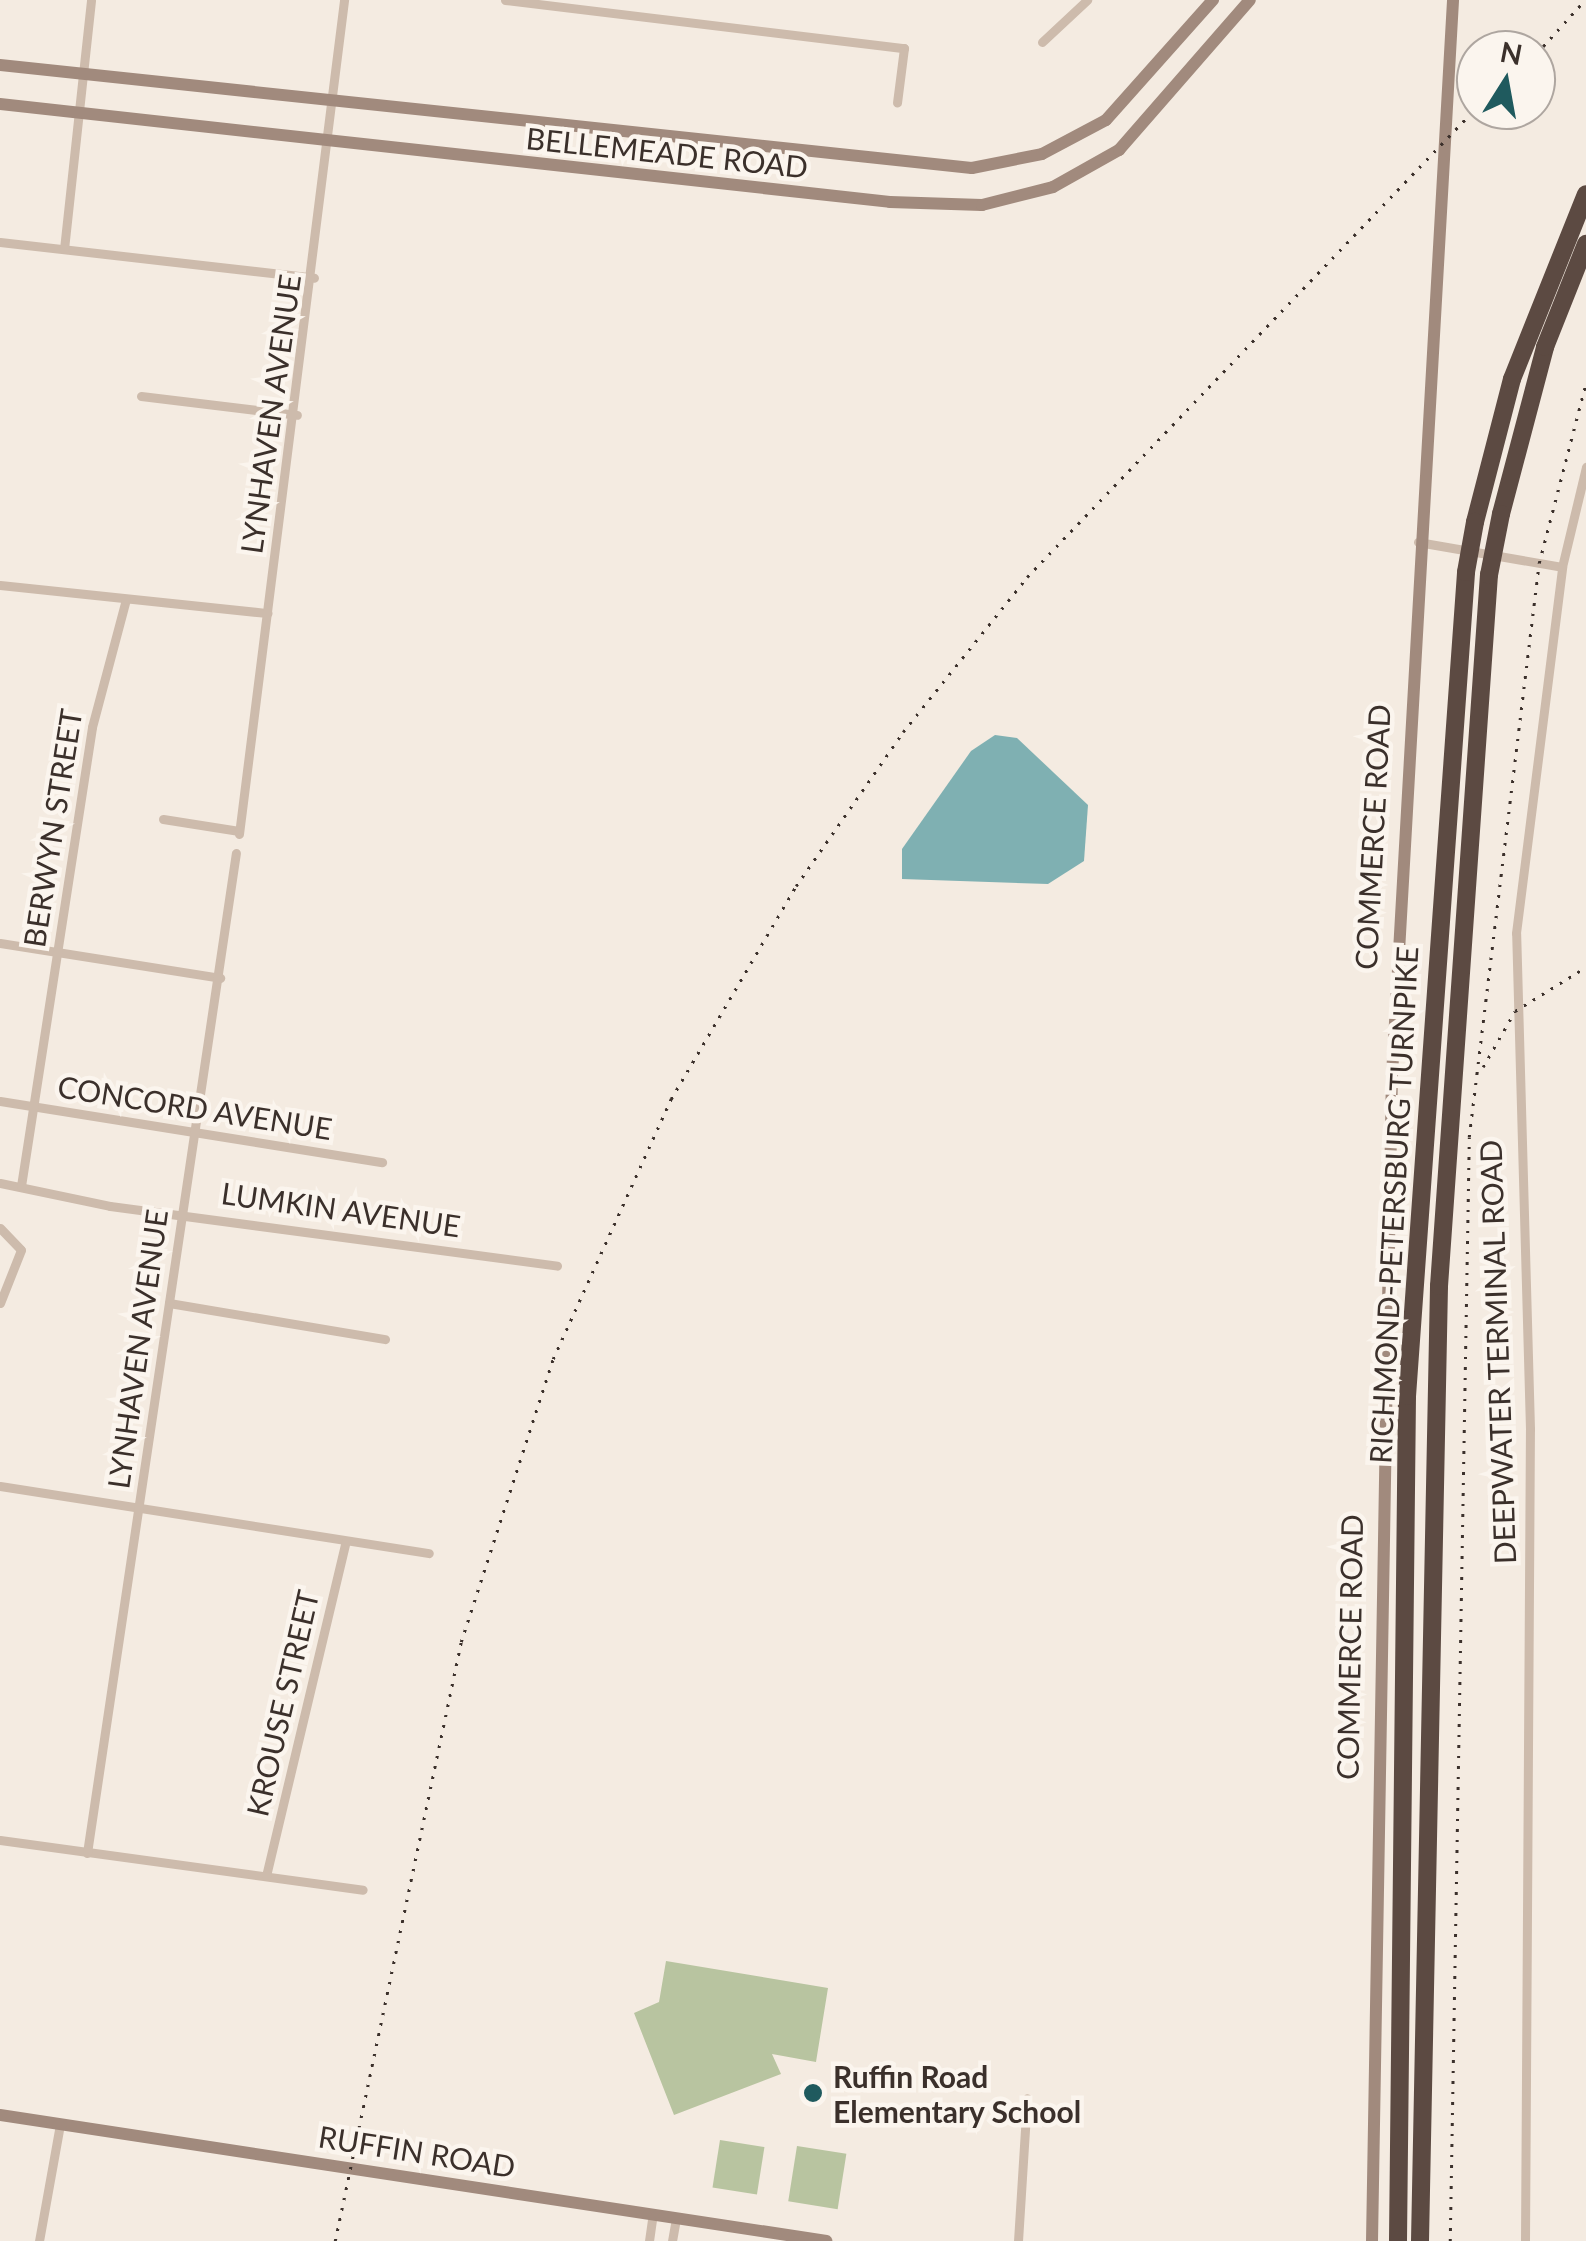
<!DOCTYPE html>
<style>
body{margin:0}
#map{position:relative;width:1586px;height:2241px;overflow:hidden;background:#f4ebe1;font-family:Lato,sans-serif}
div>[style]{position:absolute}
.green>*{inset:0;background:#b8c4a0;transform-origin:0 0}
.water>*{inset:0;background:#7fb0b2}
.street>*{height:9px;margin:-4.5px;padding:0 4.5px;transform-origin:4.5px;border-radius:4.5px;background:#cdbbac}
.secondary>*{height:12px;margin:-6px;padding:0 6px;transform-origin:6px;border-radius:6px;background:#a18a7d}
.highway>*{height:18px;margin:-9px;padding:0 9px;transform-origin:9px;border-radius:9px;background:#5c4a42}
.rail>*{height:2.5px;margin-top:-1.25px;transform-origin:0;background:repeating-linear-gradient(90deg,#3b302b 0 2.5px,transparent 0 10.5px)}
.highway-bridge>*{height:18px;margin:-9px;padding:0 9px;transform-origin:9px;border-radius:9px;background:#5c4a42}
.dots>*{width:28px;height:28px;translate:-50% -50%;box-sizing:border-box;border:5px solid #fbf5ee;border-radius:50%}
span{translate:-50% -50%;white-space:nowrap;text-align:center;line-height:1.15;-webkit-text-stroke:9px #fbf5ee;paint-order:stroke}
.street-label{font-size:30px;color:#3b302b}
.poi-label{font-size:30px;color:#3b302b;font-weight:700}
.left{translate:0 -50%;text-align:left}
.north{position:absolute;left:1456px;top:30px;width:100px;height:100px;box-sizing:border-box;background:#fbf5ee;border:2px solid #aea6a0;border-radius:50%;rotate:11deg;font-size:28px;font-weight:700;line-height:40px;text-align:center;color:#3b302b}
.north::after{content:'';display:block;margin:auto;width:35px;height:45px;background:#1f5a5e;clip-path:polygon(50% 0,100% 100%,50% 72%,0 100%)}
</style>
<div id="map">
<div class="green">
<div style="clip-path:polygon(666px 1961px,828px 1988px,816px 2062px,772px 2054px,781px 2074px,674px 2115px,634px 2013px,659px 2002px)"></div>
<div style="left:720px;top:2140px;width:45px;height:48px;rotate:9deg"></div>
<div style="left:797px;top:2146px;width:50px;height:56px;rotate:9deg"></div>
</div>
<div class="water">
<div style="clip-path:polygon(995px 735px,1017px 738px,1088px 805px,1084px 861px,1048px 884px,902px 879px,902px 849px,971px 751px)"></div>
</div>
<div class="street">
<div style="left:505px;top:0;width:402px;rotate:6.9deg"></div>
<div style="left:904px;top:48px;width:55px;rotate:97.3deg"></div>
<div style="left:1042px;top:42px;width:62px;rotate:-43deg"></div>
<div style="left:0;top:242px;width:316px;rotate:6.5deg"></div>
<div style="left:64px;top:249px;width:250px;rotate:-83.8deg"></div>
<div style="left:141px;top:396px;width:157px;rotate:6.9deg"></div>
<div style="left:1418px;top:542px;width:146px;rotate:9.8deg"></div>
<div style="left:0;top:585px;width:269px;rotate:6deg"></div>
<div style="left:163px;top:819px;width:77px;rotate:9deg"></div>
<div style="left:239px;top:834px;width:841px;rotate:-82.82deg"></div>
<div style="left:0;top:943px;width:223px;rotate:9deg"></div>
<div style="left:0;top:1101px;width:387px;rotate:9.1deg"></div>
<div style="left:0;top:1183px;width:112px;rotate:11.8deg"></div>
<div style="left:110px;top:1206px;width:451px;rotate:7.6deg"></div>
<div style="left:21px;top:1186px;width:464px;rotate:-81.2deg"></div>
<div style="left:92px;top:727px;width:132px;rotate:-75.1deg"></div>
<div style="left:0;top:1228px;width:30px;rotate:46deg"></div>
<div style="left:21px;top:1250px;width:57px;rotate:111.6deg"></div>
<div style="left:169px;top:1303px;width:219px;rotate:9.5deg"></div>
<div style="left:0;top:1486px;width:434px;rotate:8.9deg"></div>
<div style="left:0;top:1840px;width:366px;rotate:7.8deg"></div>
<div style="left:87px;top:1853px;width:1011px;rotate:-81.53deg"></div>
<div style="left:266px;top:1876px;width:344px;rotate:-76.6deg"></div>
<div style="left:39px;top:2241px;width:119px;rotate:-79.8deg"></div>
<div style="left:649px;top:2241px;width:27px;rotate:-82deg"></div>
<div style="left:672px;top:2241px;width:23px;rotate:-80deg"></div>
<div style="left:1018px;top:2241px;width:143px;rotate:-86.4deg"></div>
<div style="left:1525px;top:2241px;width:812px;rotate:-89.65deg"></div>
<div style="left:1530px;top:1429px;width:496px;rotate:-91.6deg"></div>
<div style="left:1516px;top:933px;width:369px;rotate:-82.8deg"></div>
<div style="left:1562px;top:567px;width:103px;rotate:-76.5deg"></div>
</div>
<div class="secondary">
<div style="left:0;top:65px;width:977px;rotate:6.05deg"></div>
<div style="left:972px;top:168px;width:71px;rotate:-11.3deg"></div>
<div style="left:1042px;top:154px;width:72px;rotate:-28deg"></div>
<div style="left:1106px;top:120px;width:161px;rotate:-48.3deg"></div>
<div style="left:0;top:104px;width:895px;rotate:6.28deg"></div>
<div style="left:890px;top:202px;width:92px;rotate:1.9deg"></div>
<div style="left:982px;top:205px;width:73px;rotate:-14.2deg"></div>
<div style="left:1053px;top:187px;width:76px;rotate:-29.3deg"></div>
<div style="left:1119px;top:150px;width:199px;rotate:-48.9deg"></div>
<div style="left:0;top:2115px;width:836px;rotate:8.67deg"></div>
<div style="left:1372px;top:2241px;width:1166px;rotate:-89.02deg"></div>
<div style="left:1392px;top:1075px;width:1077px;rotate:-86.75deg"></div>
</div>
<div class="highway">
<div style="left:1501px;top:514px;width:173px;rotate:-75.2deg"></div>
<div style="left:1545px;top:347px;width:111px;rotate:-68.3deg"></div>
<div style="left:1475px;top:522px;width:148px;rotate:-75.5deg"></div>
<div style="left:1512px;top:379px;width:199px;rotate:-68.2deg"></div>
<div style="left:1398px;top:2241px;width:845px;rotate:-89.39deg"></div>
<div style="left:1407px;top:1396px;width:826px;rotate:-85.9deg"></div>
<div style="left:1420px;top:2241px;width:955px;rotate:-88.86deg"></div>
<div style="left:1439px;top:1286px;width:713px;rotate:-85.98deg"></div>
</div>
<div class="rail">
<div style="left:1536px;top:54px;width:73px;rotate:-47.8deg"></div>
<div style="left:1483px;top:1067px;width:64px;rotate:-60.3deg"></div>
<div style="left:1515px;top:1011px;width:84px;rotate:-31.8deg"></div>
<div style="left:335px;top:2241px;width:612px;rotate:-78.12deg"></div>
<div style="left:461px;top:1642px;width:298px;rotate:-72deg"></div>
<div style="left:553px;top:1359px;width:286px;rotate:-65.6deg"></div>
<div style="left:671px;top:1099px;width:247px;rotate:-59.6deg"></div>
<div style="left:796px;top:886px;width:188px;rotate:-55.2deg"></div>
<div style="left:903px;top:732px;width:198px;rotate:-51.3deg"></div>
<div style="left:1027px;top:577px;width:649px;rotate:-46.25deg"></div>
<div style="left:1450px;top:2241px;width:1104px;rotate:-89.01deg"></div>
<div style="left:1469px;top:1137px;width:578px;rotate:-83.05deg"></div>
<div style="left:1539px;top:563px;width:186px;rotate:-75.4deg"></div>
</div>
<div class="highway-bridge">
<div style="left:1466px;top:572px;width:51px;rotate:-79.8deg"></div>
<div style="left:1489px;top:575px;width:62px;rotate:-78.9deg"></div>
</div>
<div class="dots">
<div style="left:813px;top:2093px;background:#1f5a5e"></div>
</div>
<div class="street-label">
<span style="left:667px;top:152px;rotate:6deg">BELLEMEADE ROAD</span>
<span style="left:270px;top:414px;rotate:-82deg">LYNHAVEN AVENUE</span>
<span style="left:52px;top:828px;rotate:-81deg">BERWYN STREET</span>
<span style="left:1372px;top:837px;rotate:-87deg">COMMERCE ROAD</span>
<span style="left:195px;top:1107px;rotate:9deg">CONCORD AVENUE</span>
<span style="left:1393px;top:1205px;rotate:-87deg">RICHMOND-PETERSBURG TURNPIKE</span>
<span style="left:341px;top:1209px;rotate:8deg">LUMKIN AVENUE</span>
<span style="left:137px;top:1349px;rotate:-82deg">LYNHAVEN AVENUE</span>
<span style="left:1497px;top:1352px;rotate:-92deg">DEEPWATER TERMINAL ROAD</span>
<span style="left:1349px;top:1647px;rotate:-89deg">COMMERCE ROAD</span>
<span style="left:282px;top:1703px;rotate:-77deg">KROUSE STREET</span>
<span style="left:417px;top:2151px;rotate:9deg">RUFFIN ROAD</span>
</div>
<div class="poi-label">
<span class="left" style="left:833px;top:2093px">Ruffin Road<br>Elementary School</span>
</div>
<div class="north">N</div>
</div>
